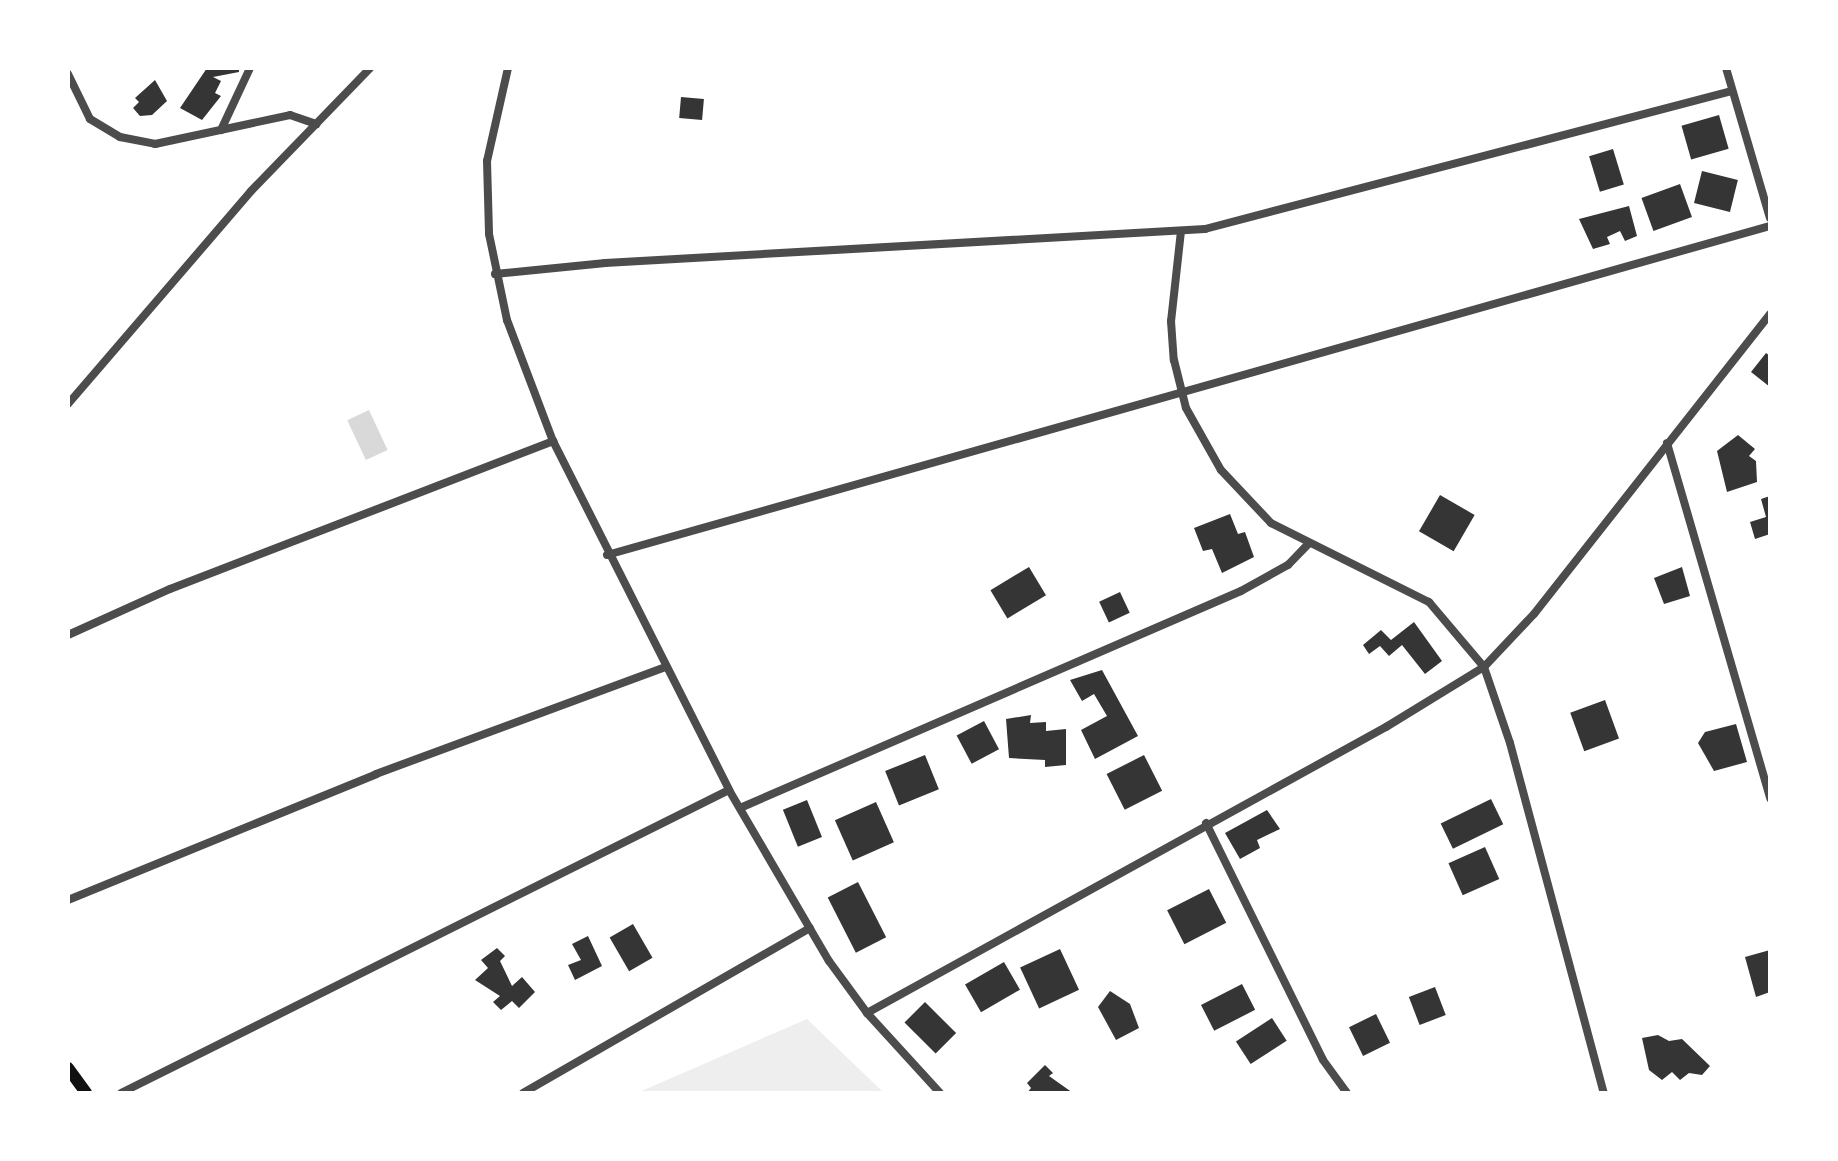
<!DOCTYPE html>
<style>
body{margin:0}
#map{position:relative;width:1838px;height:1161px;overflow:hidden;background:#fff;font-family:Manrope,sans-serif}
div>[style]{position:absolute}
.green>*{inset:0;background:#eee}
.water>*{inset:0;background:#d9d9d9;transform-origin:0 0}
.building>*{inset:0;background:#353535;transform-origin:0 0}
.minor>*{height:8px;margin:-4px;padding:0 4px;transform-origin:4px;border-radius:4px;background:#4c4c4c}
.primary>*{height:12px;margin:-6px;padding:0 6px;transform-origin:6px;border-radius:6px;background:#111}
span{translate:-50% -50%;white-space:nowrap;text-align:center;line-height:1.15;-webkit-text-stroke:7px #fff;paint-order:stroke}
.frame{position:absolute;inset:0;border:70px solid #fff;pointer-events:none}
</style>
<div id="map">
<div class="green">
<div style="clip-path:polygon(807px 1019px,884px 1093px,637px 1093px)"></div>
</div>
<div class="water">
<div style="left:369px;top:410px;width:44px;height:24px;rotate:65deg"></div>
</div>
<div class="building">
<div style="clip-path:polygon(207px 68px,239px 68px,239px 72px,213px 77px,221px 81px,215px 93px,221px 96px,202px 120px,180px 108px)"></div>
<div style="clip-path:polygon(155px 80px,167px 101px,152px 115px,140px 116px,133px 108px,139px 102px,135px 98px)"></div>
<div style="left:681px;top:97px;width:23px;height:21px;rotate:5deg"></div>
<div style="left:1719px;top:115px;width:35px;height:39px;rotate:74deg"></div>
<div style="left:1613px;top:149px;width:37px;height:25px;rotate:73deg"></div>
<div style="left:1702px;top:171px;width:37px;height:33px;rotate:14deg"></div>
<div style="left:1680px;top:184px;width:35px;height:41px;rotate:70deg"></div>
<div style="clip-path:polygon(1629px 206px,1637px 236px,1625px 241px,1620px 231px,1607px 237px,1610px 244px,1593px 249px,1579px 219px)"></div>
<div style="clip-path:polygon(1766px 353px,1770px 356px,1770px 387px,1751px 372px)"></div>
<div style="clip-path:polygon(1738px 435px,1755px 449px,1749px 456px,1756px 461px,1757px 482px,1727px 492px,1717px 451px)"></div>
<div style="left:1440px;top:495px;width:40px;height:42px;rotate:30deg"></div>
<div style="clip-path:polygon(1770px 496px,1770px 534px,1755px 539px,1750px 522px,1766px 517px,1761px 499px)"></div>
<div style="clip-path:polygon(1230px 514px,1238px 534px,1245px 532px,1254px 557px,1222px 573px,1212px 549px,1203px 551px,1194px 528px)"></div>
<div style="left:1029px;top:567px;width:33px;height:45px;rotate:59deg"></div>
<div style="clip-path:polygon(1682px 567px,1690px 596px,1664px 604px,1654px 578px)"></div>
<div style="left:1120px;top:592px;width:23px;height:23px;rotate:65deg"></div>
<div style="clip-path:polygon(1414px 622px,1442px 661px,1425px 674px,1402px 645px,1389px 656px,1380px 646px,1369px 654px,1363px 645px,1381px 630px,1391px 640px)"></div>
<div style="clip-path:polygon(1102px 670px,1138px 736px,1095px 759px,1081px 730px,1107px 716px,1094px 694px,1082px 701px,1070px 680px)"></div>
<div style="left:1605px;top:700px;width:41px;height:37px;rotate:70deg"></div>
<div style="clip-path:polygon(1031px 715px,1030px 723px,1046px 722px,1046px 731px,1066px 729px,1066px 765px,1045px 767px,1045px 760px,1009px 758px,1006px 719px)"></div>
<div style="left:984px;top:721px;width:32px;height:31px;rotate:62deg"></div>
<div style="clip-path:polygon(1736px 724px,1747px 762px,1714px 771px,1698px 743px,1705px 732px)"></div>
<div style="left:925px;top:755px;width:37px;height:43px;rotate:68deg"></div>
<div style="left:1144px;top:755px;width:40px;height:42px;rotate:63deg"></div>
<div style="left:1491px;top:799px;width:28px;height:56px;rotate:64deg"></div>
<div style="left:807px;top:800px;width:40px;height:26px;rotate:68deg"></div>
<div style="left:876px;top:802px;width:44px;height:45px;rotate:66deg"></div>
<div style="clip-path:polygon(1267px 810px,1280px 829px,1257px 840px,1260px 848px,1240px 859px,1225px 833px)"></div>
<div style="left:1485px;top:847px;width:35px;height:40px;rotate:66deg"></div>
<div style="left:858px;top:882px;width:62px;height:34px;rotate:63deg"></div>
<div style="left:1209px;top:889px;width:38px;height:47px;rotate:63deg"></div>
<div style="left:633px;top:924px;width:39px;height:27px;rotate:60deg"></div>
<div style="clip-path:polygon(588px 936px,602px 966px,575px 980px,568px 965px,581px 960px,572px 944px)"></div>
<div style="clip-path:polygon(497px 948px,505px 956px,500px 961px,512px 986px,522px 977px,535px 992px,519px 1008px,512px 1001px,501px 1010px,493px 1002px,500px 996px,475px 980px,488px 968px,481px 960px)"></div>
<div style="left:1060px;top:949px;width:45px;height:44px;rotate:65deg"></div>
<div style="clip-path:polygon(1770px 950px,1770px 992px,1756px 997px,1745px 957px)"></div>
<div style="left:1004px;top:962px;width:32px;height:45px;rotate:60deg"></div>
<div style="left:1242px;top:984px;width:29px;height:46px;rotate:63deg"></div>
<div style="left:1435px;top:987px;width:30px;height:28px;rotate:69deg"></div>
<div style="clip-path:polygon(1110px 991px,1130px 1004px,1139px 1028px,1116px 1040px,1098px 1007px)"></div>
<div style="left:925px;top:1002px;width:44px;height:29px;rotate:45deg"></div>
<div style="left:1376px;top:1014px;width:32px;height:30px;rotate:64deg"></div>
<div style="left:1272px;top:1018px;width:27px;height:43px;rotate:57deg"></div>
<div style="clip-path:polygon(1658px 1035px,1669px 1041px,1682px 1039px,1710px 1066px,1702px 1075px,1689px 1073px,1680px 1080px,1672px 1072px,1662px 1080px,1649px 1070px,1642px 1038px)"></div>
<div style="clip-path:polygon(1045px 1065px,1053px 1073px,1049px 1076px,1073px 1093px,1027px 1093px,1031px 1088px,1027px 1083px)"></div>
</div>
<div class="minor">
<div style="left:508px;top:68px;width:95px;rotate:102.7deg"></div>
<div style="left:487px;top:161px;width:73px;rotate:88.4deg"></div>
<div style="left:489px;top:234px;width:88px;rotate:78.2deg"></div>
<div style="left:507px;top:320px;width:129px;rotate:69.2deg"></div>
<div style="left:553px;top:441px;width:391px;rotate:63.2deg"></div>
<div style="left:729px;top:790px;width:198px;rotate:59.7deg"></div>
<div style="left:829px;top:961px;width:64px;rotate:53.8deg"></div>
<div style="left:867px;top:1013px;width:108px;rotate:47.6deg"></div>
<div style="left:1726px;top:68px;width:156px;rotate:73.7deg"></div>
<div style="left:68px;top:74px;width:50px;rotate:63.9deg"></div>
<div style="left:90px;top:119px;width:35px;rotate:31deg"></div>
<div style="left:120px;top:137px;width:36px;rotate:11deg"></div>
<div style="left:155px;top:144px;width:138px;rotate:-12.1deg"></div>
<div style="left:290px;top:115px;width:28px;rotate:19deg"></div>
<div style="left:221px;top:130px;width:68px;rotate:-64.9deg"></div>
<div style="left:1181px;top:231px;width:91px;rotate:96.3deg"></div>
<div style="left:1171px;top:321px;width:39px;rotate:86deg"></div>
<div style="left:1174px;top:360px;width:49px;rotate:76deg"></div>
<div style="left:1186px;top:408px;width:71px;rotate:60.6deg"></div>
<div style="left:1221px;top:470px;width:73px;rotate:46.7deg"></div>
<div style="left:1271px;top:523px;width:177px;rotate:26.6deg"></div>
<div style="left:1429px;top:602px;width:85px;rotate:49.8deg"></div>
<div style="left:1484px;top:667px;width:80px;rotate:71.1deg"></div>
<div style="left:1510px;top:743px;width:362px;rotate:75deg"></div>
<div style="left:495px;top:274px;width:111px;rotate:-5.7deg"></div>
<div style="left:605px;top:263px;width:601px;rotate:-3.24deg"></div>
<div style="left:1205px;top:229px;width:545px;rotate:-14.67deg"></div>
<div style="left:68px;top:404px;width:281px;rotate:-49.3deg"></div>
<div style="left:251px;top:191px;width:171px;rotate:-45.9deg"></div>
<div style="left:1667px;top:443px;width:370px;rotate:73.8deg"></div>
<div style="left:607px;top:555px;width:1209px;rotate:-15.8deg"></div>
<div style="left:68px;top:635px;width:112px;rotate:-24.3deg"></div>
<div style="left:170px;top:589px;width:411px;rotate:-21.1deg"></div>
<div style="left:740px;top:808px;width:546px;rotate:-23.42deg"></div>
<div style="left:1241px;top:591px;width:54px;rotate:-29deg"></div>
<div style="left:1288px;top:565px;width:29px;rotate:-46deg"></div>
<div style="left:1206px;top:823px;width:264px;rotate:63.7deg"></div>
<div style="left:1323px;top:1060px;width:41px;rotate:54deg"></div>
<div style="left:68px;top:900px;width:333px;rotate:-22.2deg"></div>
<div style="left:376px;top:774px;width:308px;rotate:-20.3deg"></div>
<div style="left:867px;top:1013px;width:593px;rotate:-28.86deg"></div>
<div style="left:1386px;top:727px;width:115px;rotate:-31.5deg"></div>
<div style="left:1484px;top:667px;width:73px;rotate:-46.7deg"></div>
<div style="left:1534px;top:614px;width:382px;rotate:-51.8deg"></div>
<div style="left:121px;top:1093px;width:679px;rotate:-26.49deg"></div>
<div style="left:523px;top:1093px;width:331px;rotate:-29.9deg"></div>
</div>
<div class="primary">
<div style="left:68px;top:1068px;width:31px;rotate:54deg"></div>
</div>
<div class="frame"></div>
</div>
